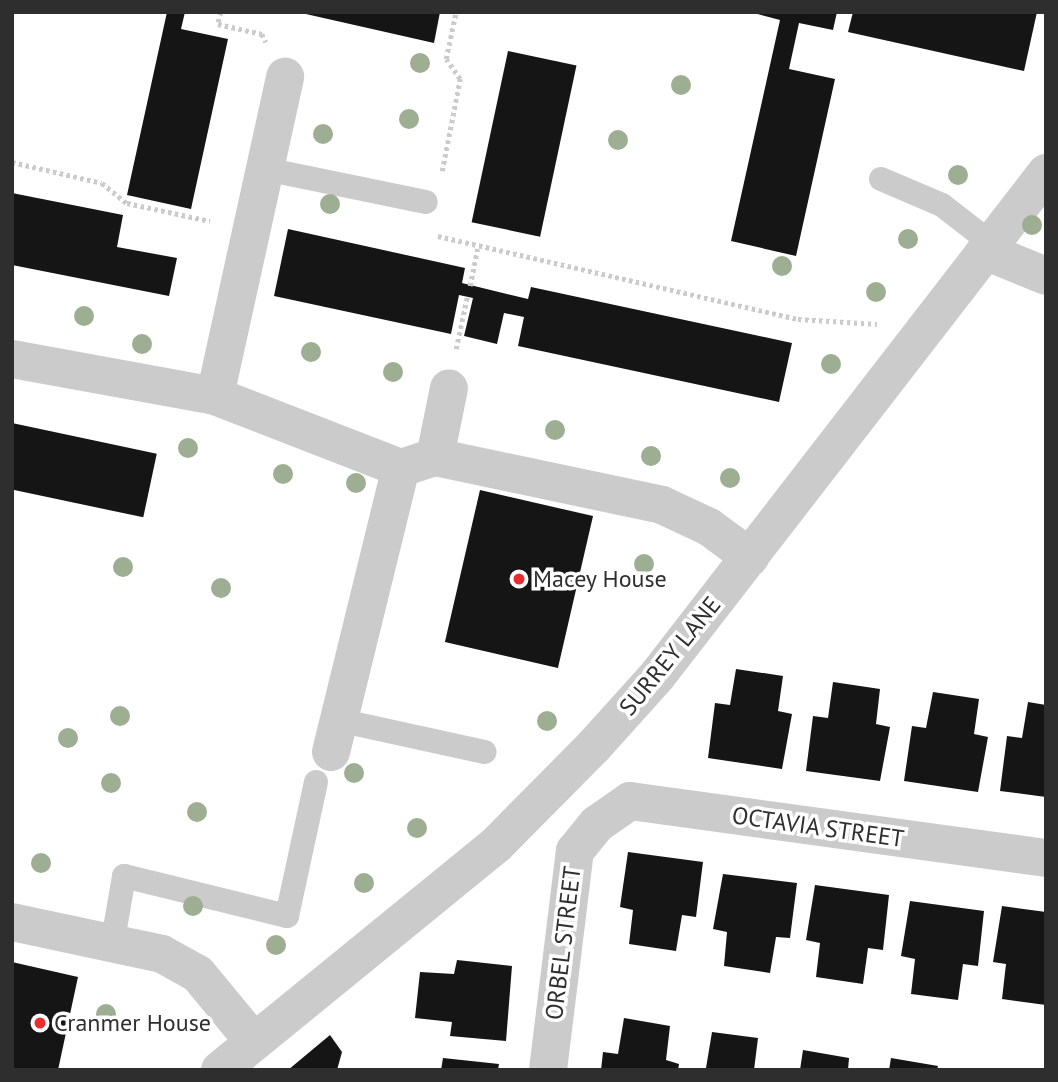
<!DOCTYPE html>
<style>
body{margin:0}
#map{position:relative;width:1058px;height:1082px;overflow:hidden;background:#fff;font-family:"PT Sans",sans-serif}
div>[style]{position:absolute}
.building>*{inset:0;background:#151515;transform-origin:0 0}
.path>*{height:4.5px;margin-top:-2.25px;transform-origin:0;background:repeating-linear-gradient(90deg,#cbcbcb 0 3.5px,transparent 0 7px)}
.service>*{height:24px;margin:-12px;padding:0 12px;transform-origin:12px;border-radius:12px;background:#cbcbcb}
.minor>*{height:38px;margin:-19px;padding:0 19px;transform-origin:19px;border-radius:19px;background:#cbcbcb}
.trees>*{width:20px;height:20px;margin:-10px;border-radius:50%;background:#9eae93}
.dots>*{width:19px;height:19px;translate:-50% -50%;box-sizing:border-box;border:4px solid #fff;border-radius:50%}
span{translate:-50% -50%;white-space:nowrap;text-align:center;line-height:1.15;-webkit-text-stroke:7px #fff;paint-order:stroke}
.poi-label{font-size:24px;color:#2e2e2e}
.left{translate:0 -50%;text-align:left}
.street-label{font-size:24px;color:#2e2e2e}
.frame{position:absolute;inset:0;border:14px solid #2e2e2e;pointer-events:none}
</style>
<div id="map">
<div class="building">
<div style="clip-path:polygon(167px 12px,185px 12px,181px 29px,228px 39px,191px 209px,127px 195px)"></div>
<div style="clip-path:polygon(297px 12px,440px 12px,434px 43px)"></div>
<div style="clip-path:polygon(750px 12px,837px 12px,833px 30px,799px 23px,789px 69px,835px 79px,796px 256px,731px 241px,780px 20px)"></div>
<div style="clip-path:polygon(853px 12px,1037px 12px,1024px 71px,848px 32px)"></div>
<div style="left:508px;top:51px;width:70px;height:175px;rotate:12deg"></div>
<div style="clip-path:polygon(12px 193px,123px 215px,117px 247px,177px 258px,169px 296px,12px 265px)"></div>
<div style="clip-path:polygon(288px 229px,465px 268px,462px 283px,528px 299px,531px 287px,792px 343px,779px 402px,518px 346px,524px 317px,504px 313px,497px 344px,464px 336px,473px 298px,459px 295px,451px 334px,274px 296px)"></div>
<div style="left:12px;top:423px;width:148px;height:65px;rotate:12deg"></div>
<div style="left:480px;top:490px;width:116px;height:156px;rotate:13deg"></div>
<div style="clip-path:polygon(736px 669px,783px 676px,778px 711px,792px 714px,782px 769px,708px 758px,715px 703px,730px 705px)"></div>
<div style="clip-path:polygon(833px 682px,880px 689px,876px 724px,890px 727px,880px 781px,806px 771px,813px 716px,828px 718px)"></div>
<div style="clip-path:polygon(933px 692px,979px 699px,974px 734px,988px 737px,978px 792px,904px 781px,912px 726px,926px 728px)"></div>
<div style="clip-path:polygon(1028px 702px,1046px 705px,1046px 797px,1000px 791px,1007px 736px,1022px 738px)"></div>
<div style="clip-path:polygon(628px 852px,703px 862px,696px 917px,682px 915px,676px 951px,629px 944px,633px 910px,620px 907px)"></div>
<div style="clip-path:polygon(723px 874px,797px 883px,790px 938px,776px 937px,770px 973px,724px 966px,727px 932px,713px 929px)"></div>
<div style="clip-path:polygon(815px 885px,889px 895px,883px 950px,868px 948px,863px 984px,816px 977px,820px 943px,806px 940px)"></div>
<div style="clip-path:polygon(910px 901px,984px 911px,978px 966px,963px 964px,958px 1000px,911px 994px,915px 959px,901px 956px)"></div>
<div style="clip-path:polygon(1002px 906px,1046px 912px,1046px 1005px,1002px 999px,1006px 964px,993px 962px)"></div>
<div style="clip-path:polygon(457px 960px,512px 966px,506px 1041px,450px 1036px,452px 1022px,415px 1018px,420px 972px,454px 974px)"></div>
<div style="clip-path:polygon(12px 962px,78px 977px,58px 1070px,12px 1070px)"></div>
<div style="clip-path:polygon(624px 1018px,670px 1026px,666px 1060px,679px 1064px,678px 1070px,601px 1070px,603px 1052px,618px 1054px)"></div>
<div style="clip-path:polygon(712px 1032px,758px 1038px,754px 1070px,691px 1070px,706px 1068px)"></div>
<div style="clip-path:polygon(330px 1035px,342px 1052px,337px 1070px,288px 1070px)"></div>
<div style="clip-path:polygon(803px 1050px,849px 1058px,848px 1070px,800px 1070px)"></div>
<div style="clip-path:polygon(443px 1058px,499px 1064px,498px 1070px,441px 1070px)"></div>
<div style="clip-path:polygon(891px 1058px,938px 1066px,937px 1070px,889px 1070px)"></div>
</div>
<div class="path">
<div style="left:221px;top:12px;width:12px;rotate:104deg"></div>
<div style="left:218px;top:24px;width:45px;rotate:12.8deg"></div>
<div style="left:262px;top:34px;width:9px;rotate:63deg"></div>
<div style="left:12px;top:162px;width:92px;rotate:13.1deg"></div>
<div style="left:102px;top:183px;width:32px;rotate:39deg"></div>
<div style="left:127px;top:203px;width:85px;rotate:12.2deg"></div>
<div style="left:442px;top:171px;width:94px;rotate:-78.9deg"></div>
<div style="left:460px;top:79px;width:24px;rotate:-125deg"></div>
<div style="left:446px;top:59px;width:48px;rotate:-78deg"></div>
<div style="left:438px;top:236px;width:369px;rotate:13deg"></div>
<div style="left:798px;top:319px;width:79px;rotate:3.6deg"></div>
<div style="left:470px;top:286px;width:38px;rotate:-79deg"></div>
<div style="left:456px;top:349px;width:53px;rotate:-78.1deg"></div>
</div>
<div class="service">
<div style="left:265px;top:169px;width:164px;rotate:11.6deg"></div>
<div style="left:881px;top:179px;width:66px;rotate:23.1deg"></div>
<div style="left:942px;top:205px;width:62px;rotate:37.8deg"></div>
<div style="left:338px;top:720px;width:150px;rotate:12.3deg"></div>
<div style="left:113px;top:940px;width:65px;rotate:-80.2deg"></div>
<div style="left:124px;top:876px;width:168px;rotate:13.8deg"></div>
<div style="left:287px;top:916px;width:137px;rotate:-77.8deg"></div>
</div>
<div class="minor">
<div style="left:985px;top:251px;width:66px;rotate:22.3deg"></div>
<div style="left:12px;top:359px;width:206px;rotate:10.3deg"></div>
<div style="left:215px;top:396px;width:199px;rotate:21.2deg"></div>
<div style="left:401px;top:468px;width:36px;rotate:-18deg"></div>
<div style="left:435px;top:457px;width:232px;rotate:11.9deg"></div>
<div style="left:662px;top:505px;width:52px;rotate:25.1deg"></div>
<div style="left:709px;top:527px;width:51px;rotate:36.2deg"></div>
<div style="left:215px;top:396px;width:327px;rotate:-77.6deg"></div>
<div style="left:435px;top:457px;width:70px;rotate:-78.5deg"></div>
<div style="left:331px;top:752px;width:292px;rotate:-76.2deg"></div>
<div style="left:12px;top:922px;width:153px;rotate:12deg"></div>
<div style="left:162px;top:954px;width:41px;rotate:29.1deg"></div>
<div style="left:198px;top:974px;width:88px;rotate:50.5deg"></div>
<div style="left:220px;top:1070px;width:357px;rotate:-39.2deg"></div>
<div style="left:497px;top:844px;width:138px;rotate:-45.3deg"></div>
<div style="left:594px;top:746px;width:94px;rotate:-48deg"></div>
<div style="left:657px;top:676px;width:636px;rotate:-52.28deg"></div>
<div style="left:548px;top:1070px;width:221px;rotate:-83deg"></div>
<div style="left:575px;top:851px;width:35px;rotate:-51deg"></div>
<div style="left:597px;top:824px;width:40px;rotate:-34.9deg"></div>
<div style="left:630px;top:801px;width:420px;rotate:7.8deg"></div>
</div>
<div class="trees">
<div style="left:420px;top:63px"></div>
<div style="left:681px;top:85px"></div>
<div style="left:409px;top:119px"></div>
<div style="left:323px;top:134px"></div>
<div style="left:618px;top:140px"></div>
<div style="left:958px;top:175px"></div>
<div style="left:330px;top:204px"></div>
<div style="left:1032px;top:225px"></div>
<div style="left:908px;top:239px"></div>
<div style="left:782px;top:266px"></div>
<div style="left:876px;top:292px"></div>
<div style="left:84px;top:316px"></div>
<div style="left:142px;top:344px"></div>
<div style="left:311px;top:352px"></div>
<div style="left:831px;top:364px"></div>
<div style="left:393px;top:372px"></div>
<div style="left:555px;top:430px"></div>
<div style="left:188px;top:448px"></div>
<div style="left:651px;top:456px"></div>
<div style="left:283px;top:474px"></div>
<div style="left:730px;top:478px"></div>
<div style="left:356px;top:483px"></div>
<div style="left:644px;top:564px"></div>
<div style="left:123px;top:567px"></div>
<div style="left:221px;top:588px"></div>
<div style="left:120px;top:716px"></div>
<div style="left:547px;top:721px"></div>
<div style="left:68px;top:738px"></div>
<div style="left:354px;top:773px"></div>
<div style="left:111px;top:783px"></div>
<div style="left:197px;top:812px"></div>
<div style="left:417px;top:828px"></div>
<div style="left:41px;top:863px"></div>
<div style="left:364px;top:883px"></div>
<div style="left:193px;top:906px"></div>
<div style="left:276px;top:945px"></div>
<div style="left:106px;top:1014px"></div>
</div>
<div class="dots">
<div style="left:519px;top:579px;background:#eb2b2f"></div>
<div style="left:40px;top:1023px;background:#eb2b2f"></div>
</div>
<div class="poi-label">
<span class="left" style="left:533px;top:579px">Macey House</span>
<span class="left" style="left:54px;top:1023px">Cranmer House</span>
</div>
<div class="street-label">
<span style="left:670px;top:656px;rotate:-51deg">SURREY LANE</span>
<span style="left:818px;top:827px;rotate:8deg">OCTAVIA STREET</span>
<span style="left:563px;top:943px;rotate:-83deg">ORBEL STREET</span>
</div>
<div class="frame"></div>
</div>
